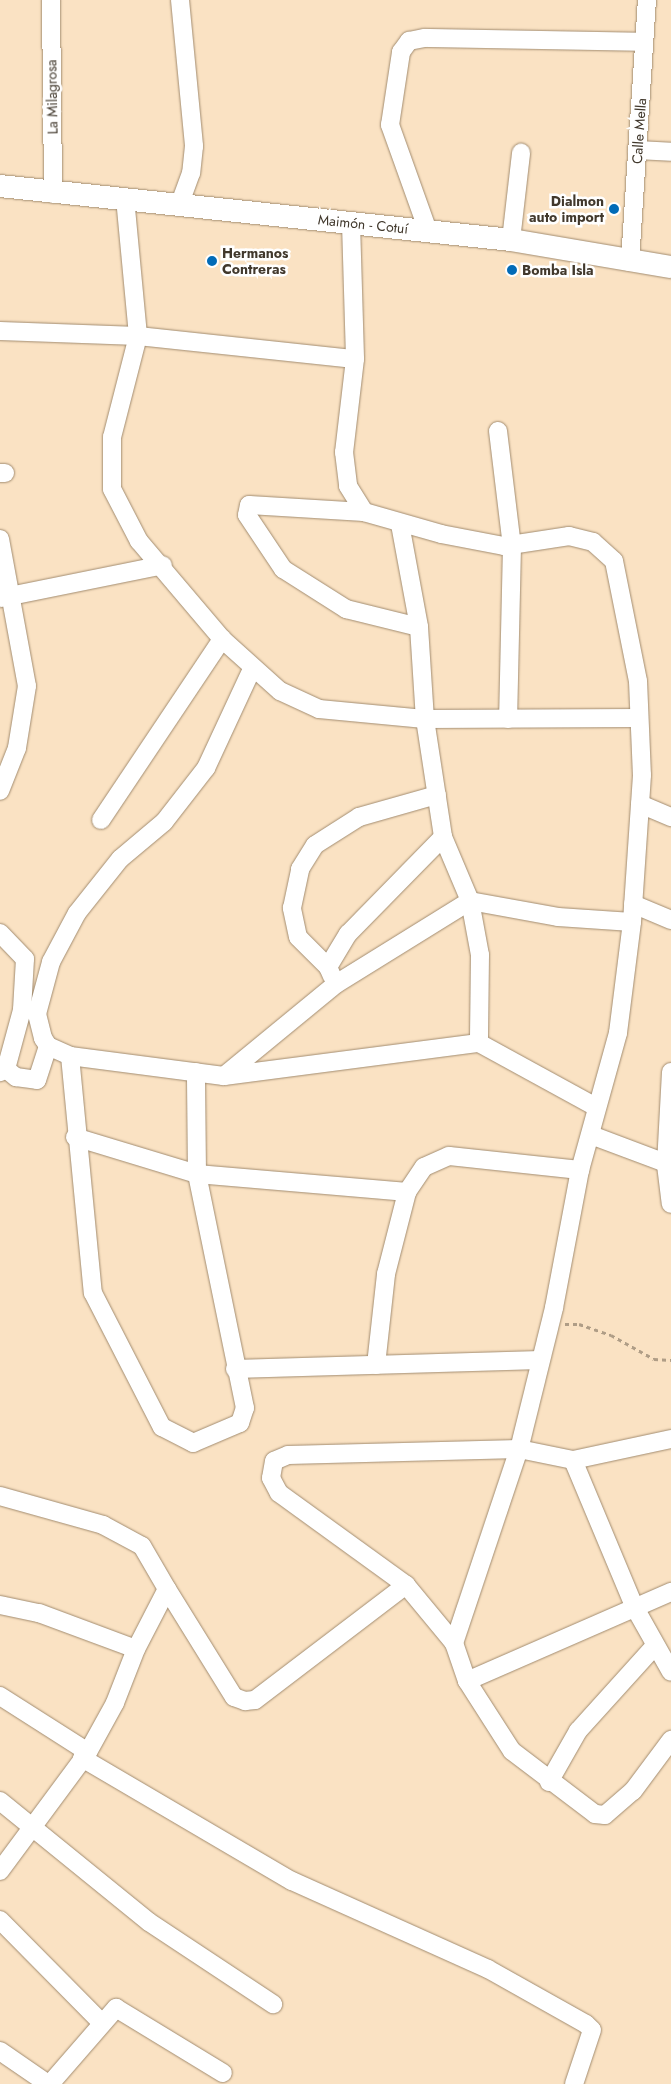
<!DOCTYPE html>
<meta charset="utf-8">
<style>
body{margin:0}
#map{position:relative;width:671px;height:2084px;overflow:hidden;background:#fae2c3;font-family:Jost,sans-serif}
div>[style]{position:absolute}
.path>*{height:3px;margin-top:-1.5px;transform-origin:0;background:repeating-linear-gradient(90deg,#af9d86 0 4px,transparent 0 8px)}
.roads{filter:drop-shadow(0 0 1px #a28c70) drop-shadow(0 0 1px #a28c70)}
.minor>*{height:18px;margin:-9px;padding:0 9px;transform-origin:9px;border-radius:9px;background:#fff}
.major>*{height:22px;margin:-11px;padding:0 11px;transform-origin:11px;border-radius:11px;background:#fff}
.dots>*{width:14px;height:14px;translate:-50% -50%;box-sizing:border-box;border:2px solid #fff;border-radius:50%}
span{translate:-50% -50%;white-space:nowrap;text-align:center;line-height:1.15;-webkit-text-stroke:5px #fff;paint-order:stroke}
.street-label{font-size:14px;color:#41382c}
.poi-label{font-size:14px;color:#41382c;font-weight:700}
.right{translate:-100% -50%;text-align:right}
.left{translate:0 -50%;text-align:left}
</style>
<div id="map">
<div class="path">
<div style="left:565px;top:1324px;width:14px"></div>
<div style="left:579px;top:1324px;width:34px;rotate:19deg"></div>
<div style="left:611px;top:1335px;width:49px;rotate:29.2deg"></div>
<div style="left:654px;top:1359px;width:17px;rotate:3deg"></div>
</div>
<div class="roads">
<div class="minor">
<div style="left:51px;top:0;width:194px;rotate:89.4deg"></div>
<div style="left:180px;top:0;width:147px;rotate:84.5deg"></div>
<div style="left:194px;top:146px;width:27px;rotate:96deg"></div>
<div style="left:191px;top:173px;width:33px;rotate:110deg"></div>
<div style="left:637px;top:150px;width:34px;rotate:3deg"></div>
<div style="left:125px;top:198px;width:139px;rotate:84.6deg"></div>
<div style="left:138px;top:336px;width:104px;rotate:104.4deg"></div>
<div style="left:112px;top:437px;width:52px;rotate:90deg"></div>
<div style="left:112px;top:489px;width:59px;rotate:62.6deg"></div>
<div style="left:139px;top:541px;width:128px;rotate:49.7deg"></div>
<div style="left:222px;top:639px;width:78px;rotate:41.9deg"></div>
<div style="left:280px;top:691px;width:43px;rotate:24.8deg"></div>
<div style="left:319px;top:709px;width:106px;rotate:5.4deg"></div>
<div style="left:425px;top:719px;width:213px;rotate:-0.3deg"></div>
<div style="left:351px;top:223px;width:136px;rotate:88.3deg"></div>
<div style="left:355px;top:359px;width:94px;rotate:96.7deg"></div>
<div style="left:344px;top:452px;width:34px;rotate:83deg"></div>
<div style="left:348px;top:486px;width:31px;rotate:58deg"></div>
<div style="left:364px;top:512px;width:80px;rotate:15.9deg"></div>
<div style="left:441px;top:534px;width:64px;rotate:10.8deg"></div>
<div style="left:504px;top:546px;width:66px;rotate:-8.7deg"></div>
<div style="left:569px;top:536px;width:25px;rotate:14deg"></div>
<div style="left:593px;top:542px;width:28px;rotate:42deg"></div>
<div style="left:614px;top:561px;width:122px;rotate:78.7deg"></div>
<div style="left:638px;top:681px;width:94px;rotate:87.6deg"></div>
<div style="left:642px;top:775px;width:147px;rotate:93.9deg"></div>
<div style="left:632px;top:922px;width:112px;rotate:97.2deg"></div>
<div style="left:618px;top:1033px;width:142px;rotate:105.5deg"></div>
<div style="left:580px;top:1170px;width:140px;rotate:100.7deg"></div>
<div style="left:554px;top:1308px;width:145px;rotate:103.9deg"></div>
<div style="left:519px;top:1449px;width:205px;rotate:108.5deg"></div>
<div style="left:428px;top:231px;width:113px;rotate:-109.7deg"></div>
<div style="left:390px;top:125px;width:74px;rotate:-81.4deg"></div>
<div style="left:401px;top:52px;width:14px;rotate:-54deg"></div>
<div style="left:409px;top:41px;width:16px;rotate:-11deg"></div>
<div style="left:425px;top:38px;width:219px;rotate:1deg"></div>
<div style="left:511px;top:240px;width:88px;rotate:-83.4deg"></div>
<div style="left:630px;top:262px;width:263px;rotate:-86.3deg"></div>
<div style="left:0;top:331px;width:138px;rotate:2.1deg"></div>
<div style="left:138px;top:336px;width:218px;rotate:6.1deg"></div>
<div style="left:498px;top:431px;width:116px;rotate:83.1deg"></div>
<div style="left:512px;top:546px;width:173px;rotate:91.3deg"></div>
<div style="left:0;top:473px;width:5px"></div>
<div style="left:364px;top:512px;width:115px;rotate:-176.5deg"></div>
<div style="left:249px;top:505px;width:10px;rotate:101deg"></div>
<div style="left:247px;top:515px;width:65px;rotate:56.3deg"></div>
<div style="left:283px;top:569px;width:75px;rotate:32.4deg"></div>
<div style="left:346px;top:609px;width:75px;rotate:13.9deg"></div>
<div style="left:400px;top:524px;width:105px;rotate:79.5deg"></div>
<div style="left:419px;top:627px;width:92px;rotate:86.3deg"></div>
<div style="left:425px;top:719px;width:119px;rotate:81.3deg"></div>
<div style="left:443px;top:837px;width:69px;rotate:67.1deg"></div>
<div style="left:470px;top:901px;width:55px;rotate:79.5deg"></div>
<div style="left:480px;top:955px;width:88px;rotate:90.7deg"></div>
<div style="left:479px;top:1043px;width:133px;rotate:28.7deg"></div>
<div style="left:0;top:539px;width:149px;rotate:79.6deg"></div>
<div style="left:27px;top:686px;width:63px;rotate:99.2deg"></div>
<div style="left:17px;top:748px;width:46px;rotate:111.6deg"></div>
<div style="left:0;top:598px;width:166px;rotate:-11.4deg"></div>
<div style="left:252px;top:669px;width:109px;rotate:114.9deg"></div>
<div style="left:206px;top:768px;width:68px;rotate:127.9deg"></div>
<div style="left:164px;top:822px;width:57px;rotate:139.9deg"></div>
<div style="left:120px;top:859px;width:69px;rotate:128.5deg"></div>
<div style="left:77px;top:913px;width:55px;rotate:118deg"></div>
<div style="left:51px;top:962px;width:54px;rotate:105.1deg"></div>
<div style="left:37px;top:1014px;width:25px;rotate:76deg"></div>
<div style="left:43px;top:1038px;width:9px;rotate:58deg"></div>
<div style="left:48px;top:1046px;width:24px;rotate:24deg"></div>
<div style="left:70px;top:1056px;width:155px;rotate:7.4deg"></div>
<div style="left:224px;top:1076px;width:257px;rotate:-7.4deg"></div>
<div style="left:640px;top:804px;width:34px;rotate:23deg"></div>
<div style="left:101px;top:820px;width:218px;rotate:-56.2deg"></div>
<div style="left:633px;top:904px;width:41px;rotate:22.8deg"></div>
<div style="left:0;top:933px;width:36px;rotate:46deg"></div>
<div style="left:25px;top:959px;width:51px;rotate:93.4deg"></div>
<div style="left:22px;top:1010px;width:61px;rotate:105.2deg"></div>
<div style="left:6px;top:1069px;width:7px;rotate:153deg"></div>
<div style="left:328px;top:967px;width:42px;rotate:-135deg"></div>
<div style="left:298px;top:937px;width:30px;rotate:-102deg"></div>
<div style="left:292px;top:908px;width:40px;rotate:-78deg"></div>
<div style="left:300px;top:869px;width:28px;rotate:-58deg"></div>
<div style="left:315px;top:845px;width:52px;rotate:-32.5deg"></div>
<div style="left:359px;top:817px;width:81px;rotate:-15.8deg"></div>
<div style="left:332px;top:976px;width:10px;rotate:-114deg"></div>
<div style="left:328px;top:967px;width:39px;rotate:-59deg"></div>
<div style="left:348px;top:934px;width:136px;rotate:-45.6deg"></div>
<div style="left:70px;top:1056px;width:238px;rotate:84.5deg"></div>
<div style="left:93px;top:1293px;width:151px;rotate:62.8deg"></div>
<div style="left:162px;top:1427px;width:35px;rotate:27deg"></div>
<div style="left:193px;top:1443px;width:51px;rotate:-23.1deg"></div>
<div style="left:240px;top:1423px;width:16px;rotate:-72deg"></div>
<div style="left:245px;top:1408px;width:239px;rotate:-101.6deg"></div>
<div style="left:197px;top:1174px;width:102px;rotate:-90.6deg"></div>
<div style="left:6px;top:1069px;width:13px;rotate:39deg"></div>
<div style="left:16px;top:1077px;width:21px;rotate:8deg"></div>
<div style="left:37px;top:1080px;width:36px;rotate:-72deg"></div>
<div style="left:671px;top:1072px;width:93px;rotate:93.1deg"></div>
<div style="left:666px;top:1165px;width:39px;rotate:83deg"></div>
<div style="left:224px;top:1076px;width:145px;rotate:-39.4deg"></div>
<div style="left:336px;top:984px;width:158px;rotate:-31.8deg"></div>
<div style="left:470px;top:901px;width:89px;rotate:10.3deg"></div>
<div style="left:558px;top:917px;width:74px;rotate:3.9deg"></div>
<div style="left:591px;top:1135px;width:85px;rotate:20.6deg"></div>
<div style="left:75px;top:1137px;width:127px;rotate:16.9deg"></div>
<div style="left:197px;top:1174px;width:211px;rotate:4.9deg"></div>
<div style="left:376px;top:1365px;width:92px;rotate:-83.7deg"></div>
<div style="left:386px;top:1274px;width:85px;rotate:-75.6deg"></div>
<div style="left:407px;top:1192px;width:30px;rotate:-56deg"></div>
<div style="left:424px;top:1167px;width:27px;rotate:-24deg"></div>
<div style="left:449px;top:1156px;width:132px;rotate:6.1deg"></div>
<div style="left:235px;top:1369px;width:305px;rotate:-1.7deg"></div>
<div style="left:671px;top:1439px;width:100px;rotate:167.9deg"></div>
<div style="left:573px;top:1460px;width:160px;rotate:67.3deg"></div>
<div style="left:635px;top:1608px;width:73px;rotate:60.6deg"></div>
<div style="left:573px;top:1460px;width:55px;rotate:-168.5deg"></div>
<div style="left:519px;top:1449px;width:231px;rotate:178.5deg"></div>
<div style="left:288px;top:1455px;width:15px;rotate:157deg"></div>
<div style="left:274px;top:1461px;width:17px;rotate:100deg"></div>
<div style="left:271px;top:1478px;width:17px;rotate:62deg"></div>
<div style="left:279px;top:1493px;width:157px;rotate:35.9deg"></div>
<div style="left:406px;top:1585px;width:75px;rotate:50.4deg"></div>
<div style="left:454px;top:1643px;width:40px;rotate:71.1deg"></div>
<div style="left:467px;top:1681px;width:223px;rotate:-23.6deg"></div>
<div style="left:0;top:1496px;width:107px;rotate:15.7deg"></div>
<div style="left:103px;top:1525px;width:44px;rotate:28.3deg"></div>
<div style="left:142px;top:1546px;width:50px;rotate:59.8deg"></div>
<div style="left:167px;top:1589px;width:68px;rotate:117.3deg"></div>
<div style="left:136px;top:1649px;width:58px;rotate:111.3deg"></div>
<div style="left:115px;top:1703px;width:56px;rotate:118.9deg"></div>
<div style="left:88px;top:1752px;width:148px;rotate:126.5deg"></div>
<div style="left:167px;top:1589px;width:127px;rotate:58.2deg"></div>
<div style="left:234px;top:1697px;width:12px;rotate:20deg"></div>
<div style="left:245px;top:1701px;width:10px;rotate:-6deg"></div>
<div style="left:255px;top:1700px;width:190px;rotate:-37.3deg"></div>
<div style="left:0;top:1605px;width:40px;rotate:12deg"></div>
<div style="left:39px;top:1613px;width:103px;rotate:20.4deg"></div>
<div style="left:467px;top:1681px;width:83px;rotate:57.3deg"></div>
<div style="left:512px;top:1751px;width:104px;rotate:37.2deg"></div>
<div style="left:595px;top:1814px;width:10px;rotate:6deg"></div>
<div style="left:605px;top:1815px;width:37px;rotate:-41deg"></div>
<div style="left:633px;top:1791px;width:64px;rotate:-53.3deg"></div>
<div style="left:0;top:1696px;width:104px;rotate:32.5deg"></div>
<div style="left:82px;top:1758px;width:243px;rotate:30.4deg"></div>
<div style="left:292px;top:1881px;width:215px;rotate:24.2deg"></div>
<div style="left:488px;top:1969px;width:112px;rotate:29.3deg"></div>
<div style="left:586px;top:2024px;width:8px;rotate:45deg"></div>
<div style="left:592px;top:2030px;width:57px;rotate:108.4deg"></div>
<div style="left:549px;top:1782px;width:59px;rotate:-60.4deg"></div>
<div style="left:578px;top:1731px;width:113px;rotate:-47.9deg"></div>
<div style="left:0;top:1801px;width:192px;rotate:39.1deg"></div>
<div style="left:149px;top:1922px;width:149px;rotate:33.5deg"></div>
<div style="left:0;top:1920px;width:145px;rotate:45.3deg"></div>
<div style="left:0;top:2051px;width:58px;rotate:34.5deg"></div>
<div style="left:50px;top:2084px;width:101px;rotate:-49deg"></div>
<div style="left:116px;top:2008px;width:125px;rotate:31.3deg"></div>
</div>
<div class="major">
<div style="left:0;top:186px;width:514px;rotate:6.03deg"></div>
<div style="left:511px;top:240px;width:162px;rotate:9.6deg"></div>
</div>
</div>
<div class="dots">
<div style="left:614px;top:209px;background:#026bb7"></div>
<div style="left:212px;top:261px;background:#026bb7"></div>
<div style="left:512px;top:270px;background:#026bb7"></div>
</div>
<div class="street-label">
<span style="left:52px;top:97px;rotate:-91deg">La Milagrosa</span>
<span style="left:639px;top:131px;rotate:-86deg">Calle Mella</span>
<span style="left:363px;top:224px;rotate:6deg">Maimón - Cotuí</span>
</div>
<div class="poi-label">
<span class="right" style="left:604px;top:209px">Dialmon<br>auto import</span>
<span class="left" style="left:222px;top:261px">Hermanos<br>Contreras</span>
<span class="left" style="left:522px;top:270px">Bomba Isla</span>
</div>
</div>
